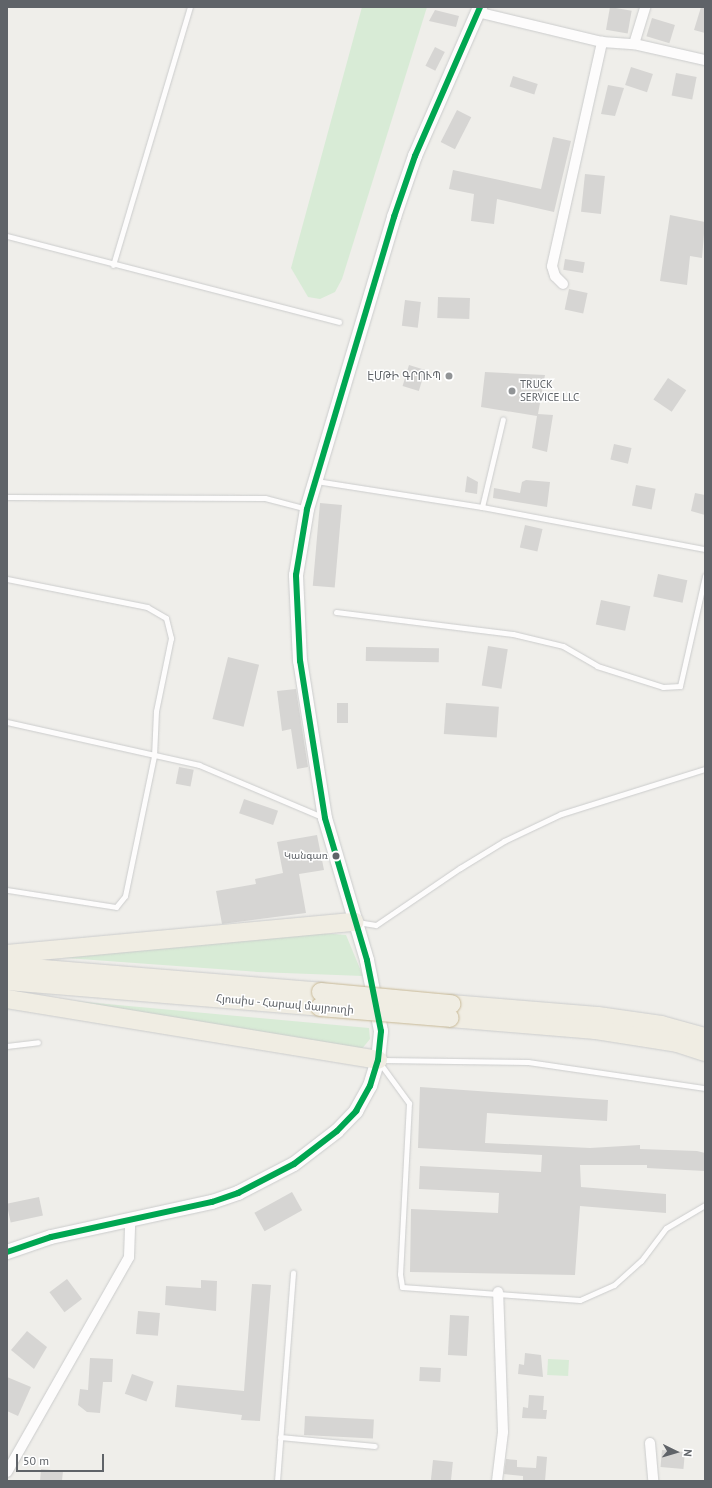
<!DOCTYPE html>
<meta charset="utf-8">
<style>
body{margin:0}
#map{position:relative;width:712px;height:1488px;overflow:hidden;background:#efeeea;font-family:"PT Sans","Noto Sans Armenian",sans-serif}
div>[style]{position:absolute}
.green>*{inset:0;background:#d8ebd6;transform-origin:0 0}
.building>*{inset:0;background:#d6d5d3;transform-origin:0 0}
.roads{filter:drop-shadow(0 0 1px #cbcccc) drop-shadow(0 0 1px #cbcccc)}
.lane>*{height:5px;margin:-2.5px;padding:0 2.5px;transform-origin:2.5px;border-radius:2.5px;background:#fdfcfc}
.street>*{height:10px;margin:-5px;padding:0 5px;transform-origin:5px;border-radius:5px;background:#fdfcfc}
.secondary>*{height:14px;margin:-7px;padding:0 7px;transform-origin:7px;border-radius:7px;background:#fdfcfc}
.highway>*{height:18px;margin:-9px;padding:0 9px;transform-origin:9px;border-radius:9px;background:#f0ede3}
.bridges{filter:drop-shadow(0 0 1px #c8b996) drop-shadow(0 0 1px #c8b996)}
.highway-bridge>*{height:18px;margin:-9px;padding:0 9px;transform-origin:9px;border-radius:9px;background:#f0ede3}
.bus-1>*{height:6px;margin:-3px;padding:0 3px;transform-origin:3px;border-radius:3px;background:#00a651}
.dots>*{width:11px;height:11px;translate:-50% -50%;box-sizing:border-box;border:2px solid #fff;border-radius:50%}
span{translate:-50% -50%;white-space:nowrap;text-align:center;line-height:1.15;-webkit-text-stroke:3px #fff;paint-order:stroke}
.bus-label{font-size:10px;color:#5f6368}
.right{translate:-100% -50%;text-align:right}
.poi-label{font-size:11px;color:#5f6368}
.left{translate:0 -50%;text-align:left}
.street-label{font-size:11px;color:#5f6368}
.frame{position:absolute;inset:0;border:8px solid #5f6368;pointer-events:none}
.north{position:absolute;left:656px;top:1432px;width:40px;height:40px;-webkit-text-stroke:3px #fff;paint-order:stroke;rotate:95deg;font-size:11px;font-weight:700;line-height:16px;text-align:center;color:#5f6368}
.north::after{content:'';display:block;margin:auto;width:14px;height:18px;background:#5f6368;clip-path:polygon(50% 0,100% 100%,50% 72%,0 100%)}
.scale{position:absolute;left:16px;top:1454px;width:88px;height:18px;box-sizing:border-box;border:2px solid #5f6368;border-top:0;padding-left:5px;font-size:12px;line-height:14px;white-space:nowrap;color:#5f6368;-webkit-text-stroke:3px #fff;paint-order:stroke}
</style>
<div id="map">
<div class="green">
<div style="clip-path:polygon(362px 7px,427px 7px,342px 279px,335px 292px,320px 299px,308px 297px,291px 268px)"></div>
<div style="clip-path:polygon(321px 933px,346px 935px,363px 976px,258px 972px,52px 957px)"></div>
<div style="clip-path:polygon(31px 997px,369px 1028px,370px 1039px,361px 1050px)"></div>
<div style="left:548px;top:1359px;width:21px;height:16px;rotate:3deg"></div>
</div>
<div class="building">
<div style="left:610px;top:7px;width:22px;height:23px;rotate:10deg"></div>
<div style="clip-path:polygon(701px 7px,705px 7px,705px 33px,694px 30px)"></div>
<div style="clip-path:polygon(435px 10px,459px 16px,456px 27px,429px 21px)"></div>
<div style="left:652px;top:18px;width:24px;height:19px;rotate:17deg"></div>
<div style="left:435px;top:47px;width:11px;height:21px;rotate:27deg"></div>
<div style="left:631px;top:67px;width:23px;height:19px;rotate:18deg"></div>
<div style="left:676px;top:73px;width:21px;height:23px;rotate:11deg"></div>
<div style="left:513px;top:76px;width:26px;height:11px;rotate:18deg"></div>
<div style="clip-path:polygon(608px 85px,624px 88px,615px 116px,601px 114px)"></div>
<div style="left:457px;top:110px;width:16px;height:36px;rotate:27deg"></div>
<div style="clip-path:polygon(553px 137px,571px 141px,554px 212px,497px 199px,494px 224px,471px 221px,474px 194px,449px 189px,453px 170px,541px 189px)"></div>
<div style="left:585px;top:174px;width:20px;height:38px;rotate:6deg"></div>
<div style="clip-path:polygon(670px 215px,705px 222px,702px 258px,690px 256px,687px 285px,660px 281px)"></div>
<div style="left:565px;top:259px;width:20px;height:11px;rotate:9deg"></div>
<div style="left:569px;top:289px;width:19px;height:21px;rotate:12deg"></div>
<div style="left:438px;top:297px;width:32px;height:21px;rotate:2deg"></div>
<div style="left:405px;top:300px;width:16px;height:26px;rotate:7deg"></div>
<div style="left:409px;top:365px;width:17px;height:22px;rotate:17deg"></div>
<div style="clip-path:polygon(485px 372px,545px 375px,538px 414px,553px 415px,547px 452px,532px 448px,537px 416px,481px 407px)"></div>
<div style="left:668px;top:378px;width:22px;height:26px;rotate:34deg"></div>
<div style="left:614px;top:444px;width:18px;height:16px;rotate:13deg"></div>
<div style="clip-path:polygon(467px 476px,478px 482px,477px 494px,465px 492px)"></div>
<div style="clip-path:polygon(526px 480px,550px 482px,547px 507px,493px 498px,494px 488px,520px 493px,522px 482px)"></div>
<div style="left:636px;top:485px;width:20px;height:21px;rotate:11deg"></div>
<div style="clip-path:polygon(695px 493px,705px 495px,705px 515px,691px 511px)"></div>
<div style="left:320px;top:503px;width:22px;height:83px;rotate:5deg"></div>
<div style="left:525px;top:525px;width:18px;height:23px;rotate:13deg"></div>
<div style="left:658px;top:574px;width:30px;height:23px;rotate:12deg"></div>
<div style="left:601px;top:600px;width:30px;height:25px;rotate:12deg"></div>
<div style="left:488px;top:646px;width:20px;height:40px;rotate:9deg"></div>
<div style="left:366px;top:647px;width:73px;height:14px;rotate:1deg"></div>
<div style="left:228px;top:657px;width:32px;height:64px;rotate:14deg"></div>
<div style="clip-path:polygon(296px 689px,308px 767px,297px 769px,291px 729px,282px 731px,277px 691px)"></div>
<div style="left:337px;top:703px;width:11px;height:20px"></div>
<div style="left:446px;top:703px;width:53px;height:31px;rotate:4deg"></div>
<div style="left:179px;top:767px;width:15px;height:17px;rotate:11deg"></div>
<div style="left:244px;top:799px;width:36px;height:15px;rotate:19deg"></div>
<div style="clip-path:polygon(317px 835px,324px 870px,299px 874px,306px 913px,222px 924px,216px 891px,256px 884px,255px 879px,283px 873px,277px 842px)"></div>
<div style="clip-path:polygon(420px 1087px,608px 1100px,607px 1121px,487px 1113px,485px 1143px,590px 1148px,640px 1145px,640px 1149px,697px 1151px,705px 1153px,705px 1171px,647px 1168px,647px 1165px,580px 1165px,581px 1187px,666px 1194px,666px 1213px,580px 1206px,575px 1275px,410px 1272px,411px 1209px,498px 1213px,499px 1193px,419px 1189px,420px 1166px,541px 1172px,542px 1155px,418px 1148px)"></div>
<div style="left:292px;top:1192px;width:21px;height:43px;rotate:61deg"></div>
<div style="left:39px;top:1197px;width:19px;height:33px;rotate:78deg"></div>
<div style="left:67px;top:1279px;width:25px;height:22px;rotate:53deg"></div>
<div style="clip-path:polygon(201px 1280px,217px 1281px,216px 1311px,165px 1305px,166px 1286px,201px 1288px)"></div>
<div style="clip-path:polygon(252px 1284px,271px 1285px,260px 1421px,241px 1420px,242px 1415px,175px 1407px,177px 1385px,244px 1391px)"></div>
<div style="left:138px;top:1311px;width:22px;height:23px;rotate:5deg"></div>
<div style="left:450px;top:1315px;width:19px;height:40px;rotate:3deg"></div>
<div style="clip-path:polygon(27px 1331px,47px 1347px,34px 1369px,11px 1350px)"></div>
<div style="clip-path:polygon(525px 1353px,541px 1355px,543px 1377px,518px 1374px,519px 1364px,524px 1365px)"></div>
<div style="clip-path:polygon(90px 1358px,113px 1359px,112px 1382px,103px 1382px,100px 1413px,87px 1412px,78px 1405px,80px 1389px,88px 1390px)"></div>
<div style="left:420px;top:1367px;width:21px;height:14px;rotate:3deg"></div>
<div style="left:132px;top:1374px;width:23px;height:21px;rotate:20deg"></div>
<div style="clip-path:polygon(7px 1377px,31px 1387px,18px 1416px,7px 1411px)"></div>
<div style="clip-path:polygon(529px 1395px,544px 1396px,543px 1410px,547px 1410px,546px 1419px,522px 1418px,523px 1407px,528px 1408px)"></div>
<div style="left:305px;top:1416px;width:69px;height:19px;rotate:3deg"></div>
<div style="left:662px;top:1450px;width:23px;height:17px;rotate:5deg"></div>
<div style="clip-path:polygon(537px 1456px,547px 1457px,545px 1481px,523px 1481px,523px 1476px,504px 1474px,506px 1459px,517px 1460px,517px 1467px,536px 1468px)"></div>
<div style="left:433px;top:1460px;width:20px;height:21px;rotate:6deg"></div>
<div style="clip-path:polygon(41px 1469px,63px 1471px,62px 1481px,40px 1481px)"></div>
</div>
<div class="roads">
<div class="lane">
<div style="left:7px;top:236px;width:343px;rotate:14.5deg"></div>
<div style="left:113px;top:265px;width:269px;rotate:-73.4deg"></div>
<div style="left:316px;top:481px;width:168px;rotate:8.9deg"></div>
<div style="left:482px;top:507px;width:227px;rotate:10.7deg"></div>
<div style="left:7px;top:497px;width:258px;rotate:0.2deg"></div>
<div style="left:265px;top:498px;width:43px;rotate:14.7deg"></div>
<div style="left:482px;top:507px;width:90px;rotate:-76.6deg"></div>
<div style="left:7px;top:579px;width:143px;rotate:11.3deg"></div>
<div style="left:147px;top:607px;width:22px;rotate:30deg"></div>
<div style="left:166px;top:618px;width:21px;rotate:76deg"></div>
<div style="left:171px;top:638px;width:75px;rotate:101.6deg"></div>
<div style="left:156px;top:711px;width:45px;rotate:92.5deg"></div>
<div style="left:154px;top:756px;width:143px;rotate:101.7deg"></div>
<div style="left:125px;top:896px;width:14px;rotate:129deg"></div>
<div style="left:116px;top:907px;width:110px;rotate:-171.1deg"></div>
<div style="left:336px;top:612px;width:178px;rotate:7.1deg"></div>
<div style="left:513px;top:634px;width:51px;rotate:13.5deg"></div>
<div style="left:563px;top:646px;width:39px;rotate:30deg"></div>
<div style="left:597px;top:666px;width:69px;rotate:17.7deg"></div>
<div style="left:663px;top:687px;width:17px;rotate:-3deg"></div>
<div style="left:680px;top:686px;width:113px;rotate:-77.2deg"></div>
<div style="left:7px;top:722px;width:197px;rotate:12.6deg"></div>
<div style="left:199px;top:765px;width:134px;rotate:22.9deg"></div>
<div style="left:357px;top:922px;width:19px;rotate:9deg"></div>
<div style="left:376px;top:925px;width:102px;rotate:-34.2deg"></div>
<div style="left:460px;top:868px;width:52px;rotate:-31.5deg"></div>
<div style="left:504px;top:841px;width:63px;rotate:-25.3deg"></div>
<div style="left:561px;top:814px;width:151px;rotate:-17.4deg"></div>
<div style="left:7px;top:1046px;width:31px;rotate:-7deg"></div>
<div style="left:381px;top:1060px;width:147px;rotate:0.8deg"></div>
<div style="left:528px;top:1062px;width:179px;rotate:8.4deg"></div>
<div style="left:379px;top:1062px;width:51px;rotate:53.8deg"></div>
<div style="left:409px;top:1103px;width:171px;rotate:93deg"></div>
<div style="left:400px;top:1274px;width:13px;rotate:81deg"></div>
<div style="left:402px;top:1287px;width:178px;rotate:4.2deg"></div>
<div style="left:580px;top:1300px;width:37px;rotate:-24deg"></div>
<div style="left:614px;top:1285px;width:36px;rotate:-42deg"></div>
<div style="left:641px;top:1261px;width:41px;rotate:-52.9deg"></div>
<div style="left:666px;top:1228px;width:45px;rotate:-30.5deg"></div>
<div style="left:280px;top:1437px;width:95px;rotate:5.4deg"></div>
<div style="left:277px;top:1481px;width:209px;rotate:-85.6deg"></div>
</div>
<div class="street">
<div style="left:477px;top:12px;width:129px;rotate:13.5deg"></div>
<div style="left:602px;top:42px;width:32px;rotate:4deg"></div>
<div style="left:634px;top:44px;width:73px;rotate:12.7deg"></div>
<div style="left:634px;top:44px;width:39px;rotate:-73deg"></div>
<div style="left:563px;top:284px;width:11px;rotate:-135deg"></div>
<div style="left:555px;top:276px;width:10px;rotate:-107deg"></div>
<div style="left:552px;top:266px;width:230px;rotate:-77.4deg"></div>
<div style="left:650px;top:1443px;width:38px;rotate:85deg"></div>
<div style="left:7px;top:1472px;width:247px;rotate:-60.4deg"></div>
<div style="left:129px;top:1257px;width:38px;rotate:-88deg"></div>
<div style="left:497px;top:1481px;width:49px;rotate:-83deg"></div>
<div style="left:503px;top:1432px;width:140px;rotate:-92deg"></div>
</div>
<div class="secondary">
<div style="left:7px;top:1252px;width:46px;rotate:-18.8deg"></div>
<div style="left:51px;top:1237px;width:165px;rotate:-12.3deg"></div>
<div style="left:212px;top:1202px;width:28px;rotate:-19deg"></div>
<div style="left:238px;top:1193px;width:63px;rotate:-27.4deg"></div>
<div style="left:294px;top:1164px;width:54px;rotate:-37.5deg"></div>
<div style="left:337px;top:1131px;width:28px;rotate:-46deg"></div>
<div style="left:356px;top:1111px;width:29px;rotate:-61deg"></div>
<div style="left:370px;top:1086px;width:27px;rotate:-73deg"></div>
<div style="left:378px;top:1060px;width:29px;rotate:-84deg"></div>
<div style="left:381px;top:1031px;width:72px;rotate:-101.2deg"></div>
<div style="left:367px;top:960px;width:148px;rotate:-106.5deg"></div>
<div style="left:325px;top:818px;width:159px;rotate:-99deg"></div>
<div style="left:300px;top:661px;width:86px;rotate:-92.7deg"></div>
<div style="left:296px;top:575px;width:67px;rotate:-80.5deg"></div>
<div style="left:307px;top:509px;width:305px;rotate:-73.4deg"></div>
<div style="left:394px;top:217px;width:65px;rotate:-71deg"></div>
<div style="left:415px;top:156px;width:163px;rotate:-66.4deg"></div>
</div>
<div class="highway">
<div style="left:7px;top:954px;width:349px;rotate:-5.3deg"></div>
<div style="left:7px;top:966px;width:315px;rotate:4.7deg"></div>
<div style="left:7px;top:981px;width:314px;rotate:4.7deg"></div>
<div style="left:7px;top:999px;width:376px;rotate:9.3deg"></div>
<div style="left:451px;top:1004px;width:147px;rotate:4.7deg"></div>
<div style="left:598px;top:1016px;width:64px;rotate:8.1deg"></div>
<div style="left:661px;top:1025px;width:46px;rotate:15.3deg"></div>
<div style="left:450px;top:1018px;width:146px;rotate:4.7deg"></div>
<div style="left:596px;top:1030px;width:82px;rotate:9.1deg"></div>
<div style="left:677px;top:1043px;width:29px;rotate:18deg"></div>
</div>
</div>
<div class="bridges">
<div class="highway-bridge">
<div style="left:321px;top:992px;width:131px;rotate:5.3deg"></div>
<div style="left:320px;top:1007px;width:130px;rotate:4.8deg"></div>
</div>
</div>
<div class="bus-1">
<div style="left:7px;top:1252px;width:46px;rotate:-18.8deg"></div>
<div style="left:51px;top:1237px;width:165px;rotate:-12.3deg"></div>
<div style="left:212px;top:1202px;width:28px;rotate:-19deg"></div>
<div style="left:238px;top:1193px;width:63px;rotate:-27.4deg"></div>
<div style="left:294px;top:1164px;width:54px;rotate:-37.5deg"></div>
<div style="left:337px;top:1131px;width:28px;rotate:-46deg"></div>
<div style="left:356px;top:1111px;width:29px;rotate:-61deg"></div>
<div style="left:370px;top:1086px;width:27px;rotate:-73deg"></div>
<div style="left:378px;top:1060px;width:29px;rotate:-84deg"></div>
<div style="left:381px;top:1031px;width:72px;rotate:-101.2deg"></div>
<div style="left:367px;top:960px;width:148px;rotate:-106.5deg"></div>
<div style="left:325px;top:818px;width:159px;rotate:-99deg"></div>
<div style="left:300px;top:661px;width:86px;rotate:-92.7deg"></div>
<div style="left:296px;top:575px;width:67px;rotate:-80.5deg"></div>
<div style="left:307px;top:509px;width:305px;rotate:-73.4deg"></div>
<div style="left:394px;top:217px;width:65px;rotate:-71deg"></div>
<div style="left:415px;top:156px;width:163px;rotate:-66.4deg"></div>
</div>
<div class="dots">
<div style="left:449px;top:376px;background:#919496"></div>
<div style="left:512px;top:391px;background:#919496"></div>
<div style="left:336px;top:856px;background:#5f6368"></div>
</div>
<div class="bus-label">
<span class="right" style="left:328px;top:856px">Կանգառ</span>
</div>
<div class="poi-label">
<span class="right" style="left:441px;top:376px">ԷՄԹԻ ԳՐՈՒՊ</span>
<span class="left" style="left:520px;top:391px">TRUCK<br>SERVICE LLC</span>
</div>
<div class="street-label">
<span style="left:285px;top:1004px;rotate:5deg">Հյուսիս - Հարավ մայրուղի</span>
</div>
<div class="frame"></div>
<div class="north">N</div>
<div class="scale">50 m</div>
</div>
